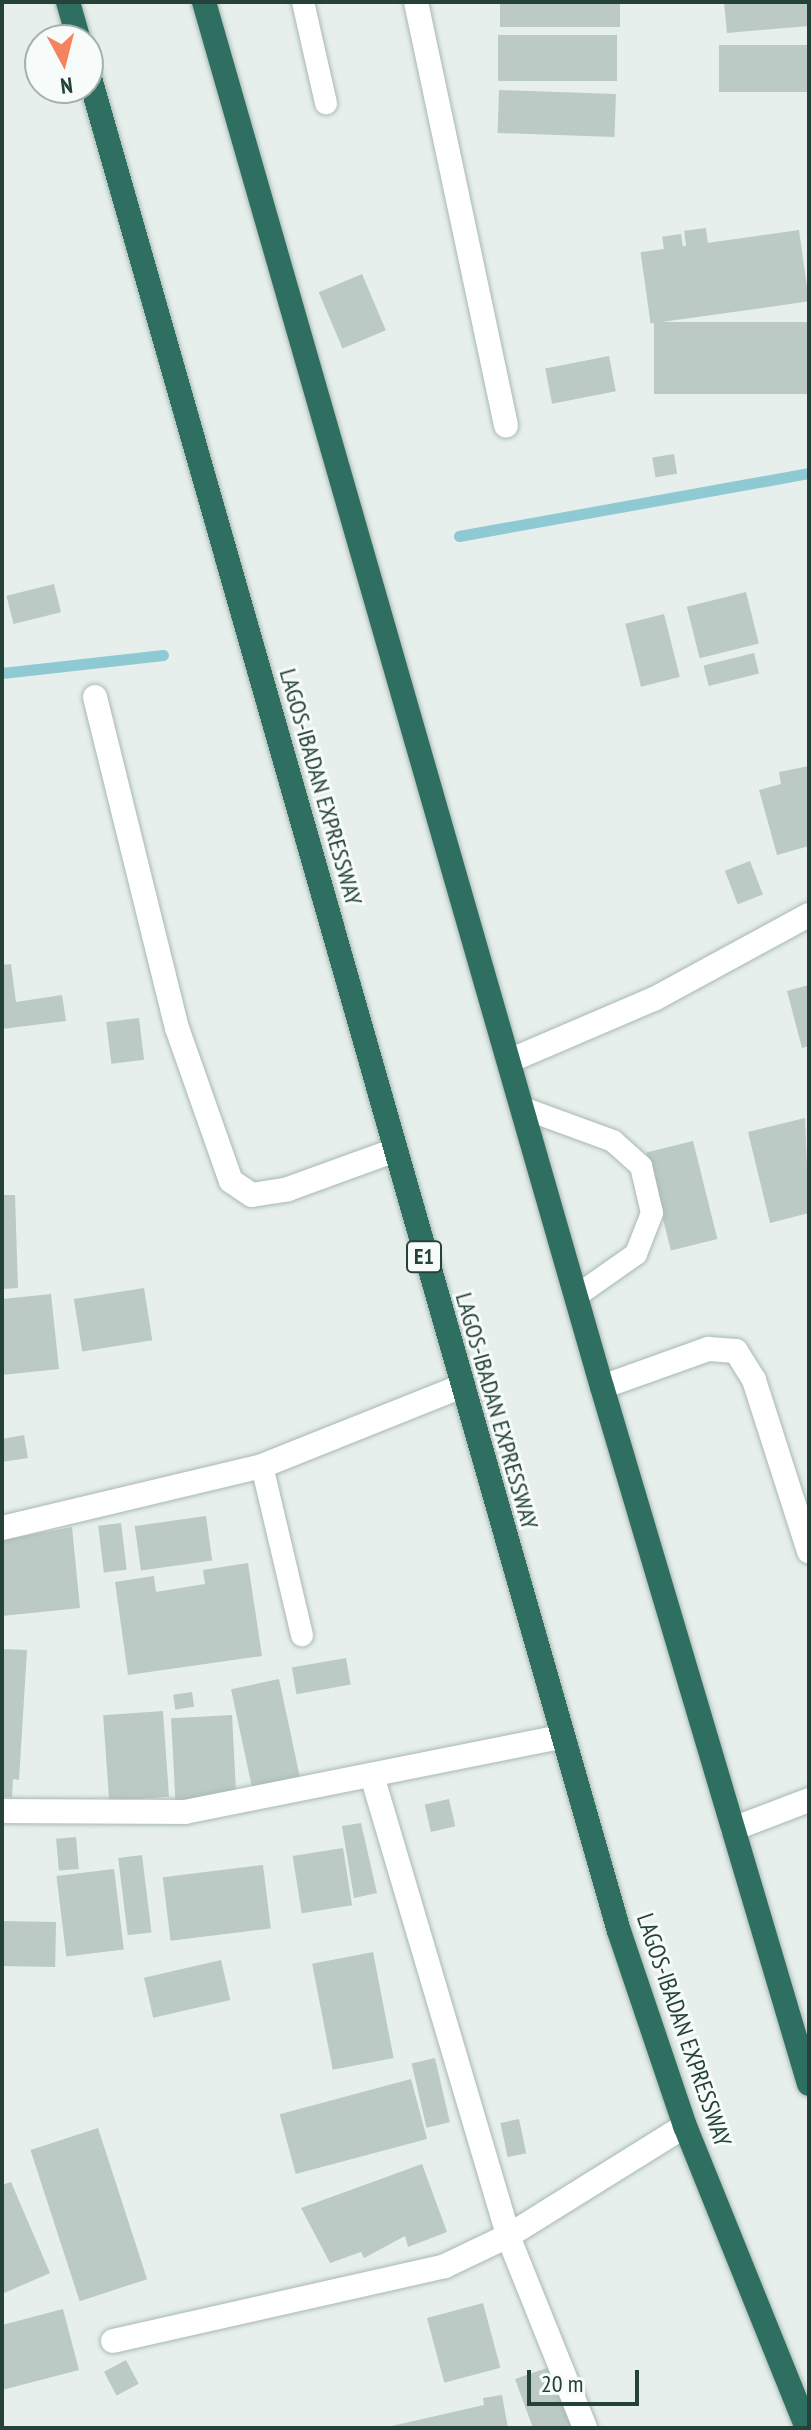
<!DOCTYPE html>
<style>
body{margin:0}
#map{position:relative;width:811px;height:2430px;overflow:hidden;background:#e6efeb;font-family:"PT Sans Narrow",sans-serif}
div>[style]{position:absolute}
.stream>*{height:11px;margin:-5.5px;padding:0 5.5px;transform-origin:5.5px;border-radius:5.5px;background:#8ec9d4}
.building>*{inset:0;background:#bbcac4;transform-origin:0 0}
.roads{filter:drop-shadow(0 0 2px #a8b8b2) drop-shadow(0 0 2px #a8b8b2)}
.lane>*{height:22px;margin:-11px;padding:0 11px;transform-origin:11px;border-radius:11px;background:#fff}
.street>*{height:24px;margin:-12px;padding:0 12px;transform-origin:12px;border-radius:12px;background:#fff}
.highway>*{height:24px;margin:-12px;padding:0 12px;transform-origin:12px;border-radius:12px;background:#2f6f62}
span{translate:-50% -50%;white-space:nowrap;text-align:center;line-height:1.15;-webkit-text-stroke:6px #f7fbf9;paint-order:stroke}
.shield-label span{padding:2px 6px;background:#f7fbf9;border:2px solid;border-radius:6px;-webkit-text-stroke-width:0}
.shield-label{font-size:22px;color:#24423a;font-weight:700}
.street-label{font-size:24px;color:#24423a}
.frame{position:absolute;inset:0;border:4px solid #24423a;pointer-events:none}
.north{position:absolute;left:24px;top:24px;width:80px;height:80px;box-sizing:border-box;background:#f7fbf9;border:2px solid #a3b1ad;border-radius:50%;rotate:173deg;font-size:22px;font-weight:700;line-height:32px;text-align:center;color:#24423a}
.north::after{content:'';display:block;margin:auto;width:28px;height:36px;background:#f4845f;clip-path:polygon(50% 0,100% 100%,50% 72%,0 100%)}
.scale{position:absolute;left:527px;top:2370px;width:112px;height:36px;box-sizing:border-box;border:4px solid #24423a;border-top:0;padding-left:10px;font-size:24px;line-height:28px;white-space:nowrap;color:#24423a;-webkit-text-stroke:6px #f7fbf9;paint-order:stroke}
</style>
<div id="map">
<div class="stream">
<div style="left:459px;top:536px;width:356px;rotate:-10.2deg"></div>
<div style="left:2px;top:673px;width:162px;rotate:-6.4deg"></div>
</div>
<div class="building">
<div style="left:500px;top:2px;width:120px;height:25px"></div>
<div style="clip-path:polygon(724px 2px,809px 2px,809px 26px,727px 33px)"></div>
<div style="left:498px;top:35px;width:119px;height:46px"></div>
<div style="left:809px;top:45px;width:47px;height:90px;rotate:90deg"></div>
<div style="left:499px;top:90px;width:117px;height:43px;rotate:2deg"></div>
<div style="left:706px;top:228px;width:17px;height:22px;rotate:83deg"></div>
<div style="left:799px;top:230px;width:72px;height:160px;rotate:82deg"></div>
<div style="left:681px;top:234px;width:15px;height:19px;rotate:82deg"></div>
<div style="left:362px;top:274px;width:61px;height:47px;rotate:67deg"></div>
<div style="left:809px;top:322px;width:72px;height:155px;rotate:90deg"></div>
<div style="left:609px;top:356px;width:36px;height:65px;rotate:79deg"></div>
<div style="left:674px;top:454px;width:20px;height:22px;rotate:81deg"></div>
<div style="left:54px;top:584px;width:29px;height:49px;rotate:76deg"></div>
<div style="left:746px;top:592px;width:53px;height:61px;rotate:76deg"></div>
<div style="left:664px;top:614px;width:65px;height:40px;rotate:76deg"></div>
<div style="left:754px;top:653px;width:21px;height:52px;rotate:76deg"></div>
<div style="clip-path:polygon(809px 766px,809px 846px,777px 855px,759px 790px,781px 784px,779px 772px)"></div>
<div style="left:750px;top:861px;width:36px;height:27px;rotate:69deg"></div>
<div style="clip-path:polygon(11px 964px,16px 1002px,62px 995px,66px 1021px,2px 1029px,2px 965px)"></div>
<div style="clip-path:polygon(809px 985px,809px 1046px,802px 1048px,787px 991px)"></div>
<div style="left:139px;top:1018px;width:42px;height:33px;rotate:83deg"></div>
<div style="clip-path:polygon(805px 1118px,809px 1213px,770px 1223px,748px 1132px)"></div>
<div style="left:693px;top:1141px;width:101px;height:48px;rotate:76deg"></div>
<div style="clip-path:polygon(2px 1195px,15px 1195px,18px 1288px,2px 1289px)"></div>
<div style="left:144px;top:1288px;width:53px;height:71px;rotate:81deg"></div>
<div style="clip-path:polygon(51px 1294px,59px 1369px,2px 1375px,2px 1299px)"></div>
<div style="clip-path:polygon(24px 1435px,28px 1458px,2px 1462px,2px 1439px)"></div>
<div style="left:206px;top:1516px;width:45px;height:72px;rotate:82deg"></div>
<div style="left:121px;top:1523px;width:47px;height:23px;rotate:83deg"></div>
<div style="clip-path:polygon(72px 1527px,80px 1608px,2px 1616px,2px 1534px,14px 1538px)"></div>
<div style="clip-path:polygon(248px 1563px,262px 1656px,128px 1675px,115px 1582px,154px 1576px,156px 1592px,205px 1584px,203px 1570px)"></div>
<div style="clip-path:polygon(2px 1649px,27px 1650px,19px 1780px,13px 1779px,12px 1797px,2px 1797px)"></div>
<div style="left:346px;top:1658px;width:27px;height:55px;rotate:80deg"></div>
<div style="left:279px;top:1679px;width:113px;height:49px;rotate:78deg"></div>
<div style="left:192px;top:1692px;width:15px;height:19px;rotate:82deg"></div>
<div style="left:163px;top:1711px;width:86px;height:60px;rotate:86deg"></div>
<div style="left:232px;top:1715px;width:88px;height:61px;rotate:87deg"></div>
<div style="left:449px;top:1799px;width:28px;height:25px;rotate:77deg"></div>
<div style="clip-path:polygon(361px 1823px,377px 1893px,354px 1898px,342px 1826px)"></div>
<div style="left:76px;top:1837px;width:32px;height:20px;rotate:85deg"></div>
<div style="left:343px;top:1848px;width:58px;height:51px;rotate:81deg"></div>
<div style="left:142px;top:1855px;width:78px;height:24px;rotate:83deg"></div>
<div style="left:263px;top:1865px;width:64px;height:101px;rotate:83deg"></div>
<div style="left:114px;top:1869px;width:81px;height:58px;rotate:83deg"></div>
<div style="left:2px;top:1921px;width:54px;height:45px;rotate:1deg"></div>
<div style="left:373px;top:1952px;width:108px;height:62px;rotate:79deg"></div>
<div style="left:221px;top:1960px;width:41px;height:79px;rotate:77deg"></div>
<div style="left:435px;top:2058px;width:66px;height:24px;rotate:77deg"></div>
<div style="left:411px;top:2079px;width:62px;height:136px;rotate:75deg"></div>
<div style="left:519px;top:2119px;width:35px;height:19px;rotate:78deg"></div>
<div style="left:98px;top:2128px;width:159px;height:71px;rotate:72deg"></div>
<div style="clip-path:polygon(422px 2164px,447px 2232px,408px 2247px,405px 2236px,364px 2258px,361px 2252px,330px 2263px,301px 2208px)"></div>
<div style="clip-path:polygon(11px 2182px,50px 2273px,2px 2294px,2px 2185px)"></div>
<div style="left:483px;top:2303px;width:67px;height:58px;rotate:75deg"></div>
<div style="clip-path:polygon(63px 2309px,79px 2370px,2px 2390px,2px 2325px)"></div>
<div style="left:126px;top:2360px;width:27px;height:25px;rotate:62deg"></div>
<div style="clip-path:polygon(550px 2367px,572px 2428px,533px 2428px,515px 2379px)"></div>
<div style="clip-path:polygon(502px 2395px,508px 2428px,383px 2428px,484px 2405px,483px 2398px)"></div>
</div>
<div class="roads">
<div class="lane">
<div style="left:303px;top:2px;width:104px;rotate:77.2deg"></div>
<div style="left:523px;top:1108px;width:96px;rotate:20.1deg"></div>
<div style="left:613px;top:1141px;width:38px;rotate:42deg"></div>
<div style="left:641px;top:1166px;width:48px;rotate:76.8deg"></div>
<div style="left:652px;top:1213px;width:44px;rotate:111.3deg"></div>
<div style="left:636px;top:1254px;width:70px;rotate:144.9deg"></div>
<div style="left:262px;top:1466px;width:174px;rotate:76.7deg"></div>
</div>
<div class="street">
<div style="left:416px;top:2px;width:433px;rotate:78deg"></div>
<div style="left:95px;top:697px;width:341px;rotate:76.1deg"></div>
<div style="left:177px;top:1028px;width:162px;rotate:70.6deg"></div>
<div style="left:231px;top:1181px;width:25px;rotate:34deg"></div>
<div style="left:252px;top:1195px;width:36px;rotate:-9deg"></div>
<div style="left:288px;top:1189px;width:114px;rotate:-20deg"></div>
<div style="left:509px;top:1061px;width:158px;rotate:-23.2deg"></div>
<div style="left:654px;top:999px;width:176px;rotate:-28.5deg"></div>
<div style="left:602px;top:1387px;width:113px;rotate:-19.7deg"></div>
<div style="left:708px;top:1349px;width:28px;rotate:4deg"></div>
<div style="left:736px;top:1351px;width:34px;rotate:58deg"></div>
<div style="left:754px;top:1380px;width:180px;rotate:72.2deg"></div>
<div style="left:2px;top:1528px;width:267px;rotate:-13.4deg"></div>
<div style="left:262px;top:1466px;width:213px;rotate:-21.8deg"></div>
<div style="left:373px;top:1779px;width:477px;rotate:73.5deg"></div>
<div style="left:508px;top:2236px;width:207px;rotate:68.1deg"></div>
<div style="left:2px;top:1811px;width:183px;rotate:0.3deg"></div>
<div style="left:185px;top:1812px;width:382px;rotate:-11.3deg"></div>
<div style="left:733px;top:1829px;width:81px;rotate:-20.9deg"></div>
<div style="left:113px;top:2341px;width:340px;rotate:-12.7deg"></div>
<div style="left:445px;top:2266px;width:70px;rotate:-25.5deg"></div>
<div style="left:508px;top:2236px;width:208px;rotate:-31.9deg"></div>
</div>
<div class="highway">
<div style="left:68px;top:2px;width:40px;rotate:74deg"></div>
<div style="left:204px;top:2px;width:1441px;rotate:73.97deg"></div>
<div style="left:602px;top:1387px;width:727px;rotate:73.46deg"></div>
<div style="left:88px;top:71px;width:1934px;rotate:74.07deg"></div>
<div style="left:619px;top:1931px;width:206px;rotate:71.3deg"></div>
<div style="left:685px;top:2126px;width:326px;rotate:68deg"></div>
</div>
</div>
<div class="shield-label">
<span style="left:424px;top:1257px">E1</span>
</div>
<div class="street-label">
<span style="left:321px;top:787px;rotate:74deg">LAGOS-IBADAN EXPRESSWAY</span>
<span style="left:497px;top:1411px;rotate:74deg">LAGOS-IBADAN EXPRESSWAY</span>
<span style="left:684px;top:2030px;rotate:71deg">LAGOS-IBADAN EXPRESSWAY</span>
</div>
<div class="frame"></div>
<div class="north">N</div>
<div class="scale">20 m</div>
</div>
